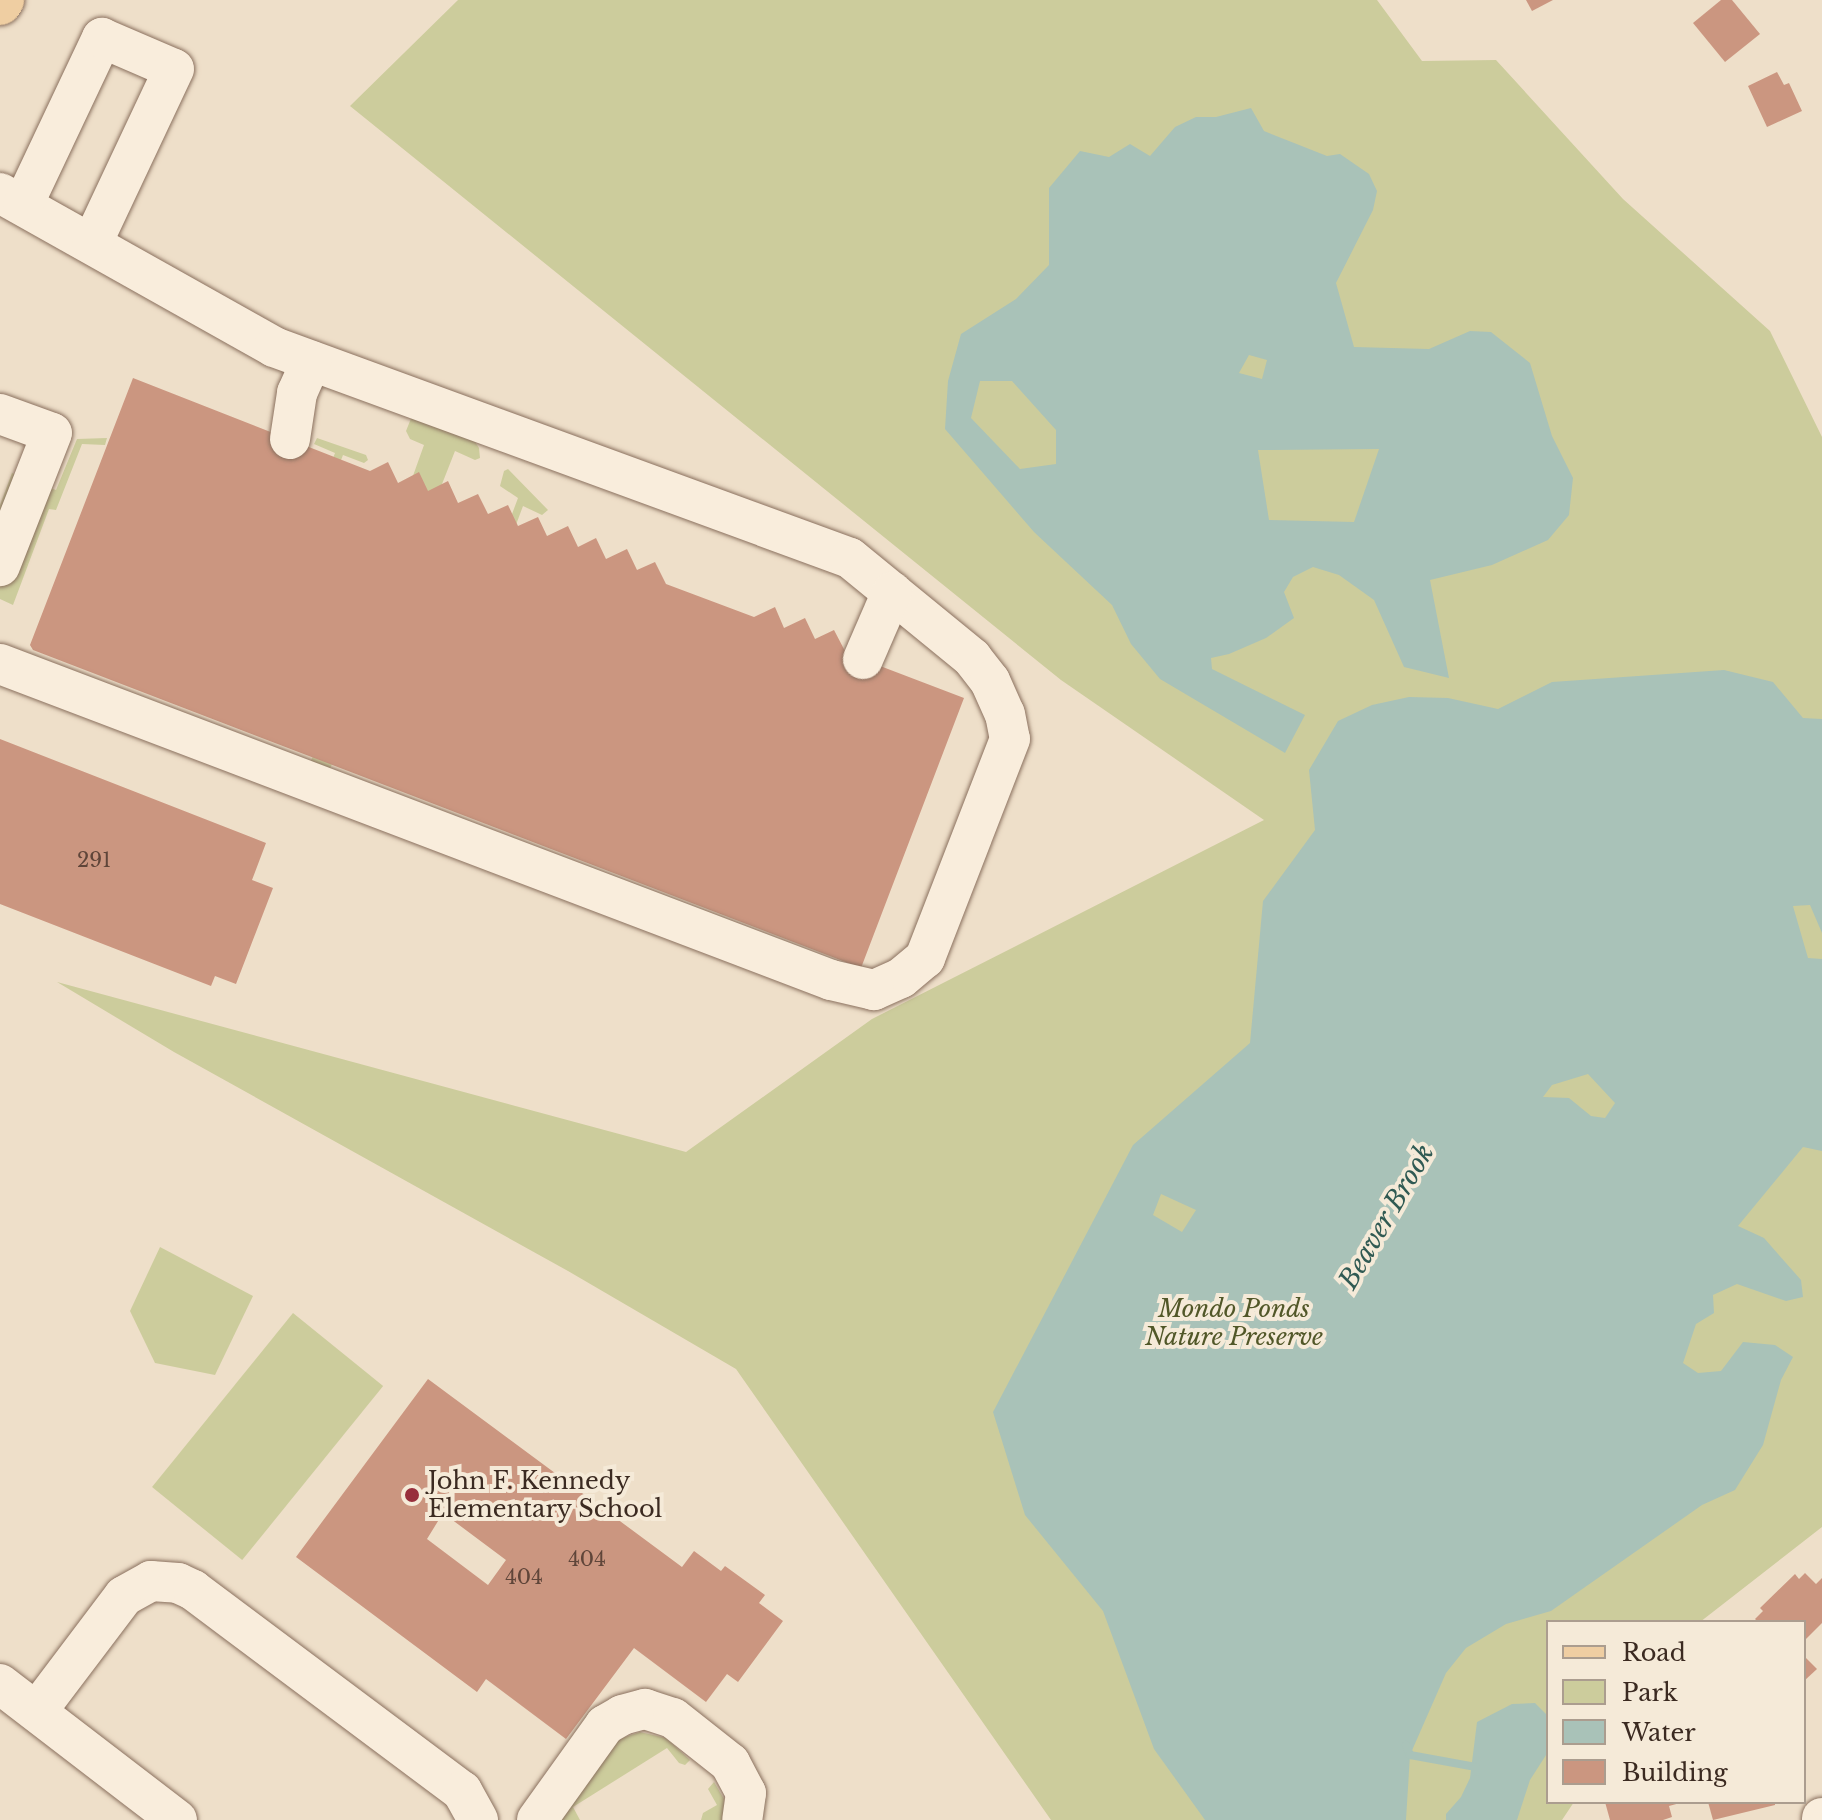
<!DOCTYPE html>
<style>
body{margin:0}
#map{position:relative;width:1822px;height:1820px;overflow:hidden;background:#eedfc9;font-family:"Libre Baskerville",serif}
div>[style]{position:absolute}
.green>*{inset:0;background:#cccc9c;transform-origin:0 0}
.water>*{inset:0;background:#a9c2b8}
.stream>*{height:8px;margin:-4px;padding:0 4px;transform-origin:4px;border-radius:4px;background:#a9c2b8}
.building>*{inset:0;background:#cb9680}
.roads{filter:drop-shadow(0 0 2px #8a705e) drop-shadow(0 0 2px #8a705e)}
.minor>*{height:40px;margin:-20px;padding:0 20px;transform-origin:20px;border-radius:20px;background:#f9eddc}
.major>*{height:44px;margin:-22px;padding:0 22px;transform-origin:22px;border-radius:22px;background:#efcea2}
.dots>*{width:22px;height:22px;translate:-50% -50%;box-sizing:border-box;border:4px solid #f5ead8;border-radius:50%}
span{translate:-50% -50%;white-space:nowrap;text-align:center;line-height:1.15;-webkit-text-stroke:8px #f5ead8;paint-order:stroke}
.number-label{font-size:20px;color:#5f4539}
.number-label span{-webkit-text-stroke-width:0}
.park-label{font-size:24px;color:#515728;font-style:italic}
.poi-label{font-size:24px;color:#3b2a21}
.left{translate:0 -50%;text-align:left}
.water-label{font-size:26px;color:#305a53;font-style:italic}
.legend{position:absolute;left:1546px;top:1620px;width:260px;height:184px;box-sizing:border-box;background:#f5ead8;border:2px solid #ab9d8f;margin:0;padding:10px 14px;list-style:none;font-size:24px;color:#3b2a21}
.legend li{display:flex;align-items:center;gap:16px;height:40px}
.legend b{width:40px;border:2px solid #ab9d8f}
</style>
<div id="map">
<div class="green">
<div style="clip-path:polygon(458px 0,1377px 0,1422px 61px,1496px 60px,1623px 199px,1770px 331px,1822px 437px,1822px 1527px,1700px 1622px,1548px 1622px,1548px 1802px,1574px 1802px,1562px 1820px,1051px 1820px,736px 1369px,568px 1271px,174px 1052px,57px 982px,686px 1152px,872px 1019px,1264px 820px,1061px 680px,350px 106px)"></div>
<div style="clip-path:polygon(416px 406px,470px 434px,479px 448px,480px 458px,475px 460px,455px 451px,319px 797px,306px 775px,424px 445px,410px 439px,406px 431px)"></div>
<div style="clip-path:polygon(107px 438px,105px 445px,82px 444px,56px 510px,49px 509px,13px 605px,0 599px,0 505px,12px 473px,56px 490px,77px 439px)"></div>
<div style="clip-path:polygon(317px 438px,366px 455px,368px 460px,364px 463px,343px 455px,248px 702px,241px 700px,335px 453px,314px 444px)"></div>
<div style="clip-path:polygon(508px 469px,548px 510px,542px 515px,523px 506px,427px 764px,420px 761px,518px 498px,500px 486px,504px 471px)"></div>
<div style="clip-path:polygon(160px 1247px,253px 1296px,215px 1375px,155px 1363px,130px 1311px)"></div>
<div style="left:293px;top:1313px;width:116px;height:224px;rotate:39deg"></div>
<div style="clip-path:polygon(640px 1732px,666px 1738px,690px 1760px,685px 1765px,679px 1763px,667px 1748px,573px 1807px,580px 1820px,553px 1820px,619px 1739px)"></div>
<div style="clip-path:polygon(714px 1782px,724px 1799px,723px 1820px,701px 1820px,703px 1813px,717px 1805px,708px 1789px)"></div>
</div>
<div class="water">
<div style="clip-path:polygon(evenodd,1251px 108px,1264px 131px,1327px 156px,1340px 154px,1369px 174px,1377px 191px,1373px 210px,1336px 283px,1354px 347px,1429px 349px,1470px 331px,1491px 332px,1530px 363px,1552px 436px,1573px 478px,1569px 515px,1548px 540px,1492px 565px,1430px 580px,1449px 678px,1404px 667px,1374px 600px,1339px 575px,1313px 567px,1293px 577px,1284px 592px,1294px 618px,1266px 638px,1229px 654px,1211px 658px,1212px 669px,1305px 715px,1285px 753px,1160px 679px,1131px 644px,1112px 605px,1034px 532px,945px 429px,948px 381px,961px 334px,1016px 299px,1049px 265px,1049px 188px,1080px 151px,1109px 157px,1130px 144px,1150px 156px,1175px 127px,1196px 117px,1216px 117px,1251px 108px,1249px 355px,1267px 360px,1262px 379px,1239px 373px,1249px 355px,1251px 108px,1012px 381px,1056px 430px,1056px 464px,1020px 469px,971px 418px,980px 381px,1012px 381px,1251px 108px,1379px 449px,1354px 522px,1269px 520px,1258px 450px,1379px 449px)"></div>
<div style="clip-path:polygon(evenodd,1724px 670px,1773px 682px,1803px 718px,1822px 719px,1822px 933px,1810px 905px,1793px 906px,1808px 958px,1822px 959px,1822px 1151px,1803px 1147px,1738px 1226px,1764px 1238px,1801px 1280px,1803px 1297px,1786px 1301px,1737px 1284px,1713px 1295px,1714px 1313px,1696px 1324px,1683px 1363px,1698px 1373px,1721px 1371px,1743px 1342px,1775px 1345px,1793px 1357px,1781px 1380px,1763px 1445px,1735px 1490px,1702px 1505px,1551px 1611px,1506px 1624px,1466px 1648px,1446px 1673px,1410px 1755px,1406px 1820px,1205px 1820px,1154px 1749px,1103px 1611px,1025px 1515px,993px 1412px,1133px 1145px,1250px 1043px,1263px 901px,1315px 830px,1309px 770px,1338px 721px,1372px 705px,1409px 697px,1448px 698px,1498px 709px,1552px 682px,1724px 670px,1588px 1074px,1615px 1103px,1605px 1118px,1591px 1116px,1569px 1098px,1543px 1097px,1552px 1085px,1588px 1074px,1724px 670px,1161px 1194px,1196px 1210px,1182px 1232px,1153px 1215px,1161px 1194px)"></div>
<div style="clip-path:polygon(1535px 1703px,1548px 1716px,1548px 1752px,1530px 1780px,1517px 1820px,1446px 1820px,1446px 1814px,1461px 1797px,1470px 1778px,1477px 1722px,1512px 1704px)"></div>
</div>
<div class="stream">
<div style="left:1406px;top:1745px;width:11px;rotate:68deg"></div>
<div style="left:1410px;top:1755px;width:67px;rotate:10.3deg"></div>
<div style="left:1476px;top:1767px;width:5px;rotate:90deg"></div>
</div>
<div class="building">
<div style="clip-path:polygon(1526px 0,1553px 0,1532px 11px)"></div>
<div style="clip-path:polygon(1721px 0,1732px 0,1760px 34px,1725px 62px,1693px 23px)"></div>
<div style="clip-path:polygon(1777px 72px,1784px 85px,1789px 83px,1802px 111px,1767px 127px,1748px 86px)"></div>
<div style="clip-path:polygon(133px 378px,370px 471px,388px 462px,398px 483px,419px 472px,428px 491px,448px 481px,458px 503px,478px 494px,488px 514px,508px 505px,518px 526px,538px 517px,547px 536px,568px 526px,578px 547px,596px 538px,606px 559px,627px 549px,637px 570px,655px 562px,666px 584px,754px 617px,775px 607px,784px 628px,805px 618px,815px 639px,834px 630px,846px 653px,964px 698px,861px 968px,33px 650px,30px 645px)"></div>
<div style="clip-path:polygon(0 739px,266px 843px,252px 880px,273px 888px,236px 984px,215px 976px,211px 986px,0 904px)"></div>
<div style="clip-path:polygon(evenodd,428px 1379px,682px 1567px,694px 1551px,721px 1571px,725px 1566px,765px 1595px,759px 1603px,783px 1621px,738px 1682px,727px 1674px,706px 1702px,634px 1648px,566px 1739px,486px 1679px,477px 1692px,296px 1557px,428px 1379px,443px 1513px,506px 1560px,488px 1585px,427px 1539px,443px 1513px)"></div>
<div style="clip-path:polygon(1805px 1573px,1816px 1584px,1822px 1578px,1822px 1623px,1804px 1641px,1804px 1622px,1758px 1622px,1755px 1619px,1763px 1611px,1760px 1608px,1795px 1574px,1799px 1579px)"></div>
<div style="clip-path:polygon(1804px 1656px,1817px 1669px,1804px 1681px)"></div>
<div style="clip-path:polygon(1605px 1802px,1680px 1802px,1680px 1803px,1669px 1806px,1672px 1817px,1663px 1820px,1610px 1820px)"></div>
<div style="clip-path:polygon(1708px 1802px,1775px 1802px,1775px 1805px,1713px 1820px)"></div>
</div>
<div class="roads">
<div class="minor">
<div style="left:0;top:193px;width:314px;rotate:29.3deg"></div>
<div style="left:274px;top:347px;width:613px;rotate:20.12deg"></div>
<div style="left:850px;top:558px;width:158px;rotate:39.3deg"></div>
<div style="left:972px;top:658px;width:29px;rotate:52deg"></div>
<div style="left:990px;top:681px;width:36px;rotate:66deg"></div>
<div style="left:1005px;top:714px;width:25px;rotate:79deg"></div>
<div style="left:1010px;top:739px;width:235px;rotate:111.2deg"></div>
<div style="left:925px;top:958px;width:31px;rotate:140deg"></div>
<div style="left:901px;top:978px;width:30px;rotate:156deg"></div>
<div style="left:874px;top:990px;width:44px;rotate:-166.9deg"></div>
<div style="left:831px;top:980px;width:889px;rotate:-159.18deg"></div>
<div style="left:23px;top:205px;width:185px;rotate:-64.7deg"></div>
<div style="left:102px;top:38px;width:78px;rotate:23.3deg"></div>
<div style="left:174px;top:69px;width:192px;rotate:115.2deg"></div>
<div style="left:0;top:414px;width:55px;rotate:20.1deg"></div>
<div style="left:52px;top:433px;width:143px;rotate:111.4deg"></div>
<div style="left:290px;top:439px;width:47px;rotate:-81.3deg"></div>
<div style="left:297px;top:393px;width:35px;rotate:-66deg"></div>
<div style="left:863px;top:659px;width:73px;rotate:-66.6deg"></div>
<div style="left:0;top:1684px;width:223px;rotate:37.5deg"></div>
<div style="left:37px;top:1711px;width:144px;rotate:-52.9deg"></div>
<div style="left:124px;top:1596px;width:31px;rotate:-29deg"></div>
<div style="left:151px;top:1581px;width:27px;rotate:4deg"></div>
<div style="left:178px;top:1583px;width:17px;rotate:25deg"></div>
<div style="left:193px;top:1590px;width:336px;rotate:36.8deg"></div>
<div style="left:462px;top:1791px;width:33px;rotate:61deg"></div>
<div style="left:537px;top:1820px;width:117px;rotate:-54.4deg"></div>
<div style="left:605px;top:1725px;width:20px;rotate:-30deg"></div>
<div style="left:622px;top:1715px;width:24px;rotate:-15deg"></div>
<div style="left:645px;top:1709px;width:29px;rotate:18deg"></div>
<div style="left:673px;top:1718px;width:73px;rotate:38.3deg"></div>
<div style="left:730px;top:1763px;width:34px;rotate:62deg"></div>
<div style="left:746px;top:1793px;width:27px;rotate:98deg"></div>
<div style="left:1822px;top:1820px;width:2px;rotate:-90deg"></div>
</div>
<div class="major">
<div style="left:0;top:3px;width:4px;rotate:-56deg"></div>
</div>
</div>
<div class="dots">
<div style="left:412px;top:1495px;background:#982f3c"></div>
</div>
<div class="number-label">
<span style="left:94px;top:860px">291</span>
<span style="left:587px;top:1559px">404</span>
<span style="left:524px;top:1577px">404</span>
</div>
<div class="park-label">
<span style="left:1234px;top:1323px">Mondo Ponds<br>Nature Preserve</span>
</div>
<div class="poi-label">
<span class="left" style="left:428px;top:1495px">John F. Kennedy<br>Elementary School</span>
</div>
<div class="water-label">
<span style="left:1387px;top:1217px;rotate:-60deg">Beaver Brook</span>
</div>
<ul class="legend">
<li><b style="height:10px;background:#efcea2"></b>Road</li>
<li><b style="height:22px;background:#cccc9c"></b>Park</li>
<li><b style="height:22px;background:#a9c2b8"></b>Water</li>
<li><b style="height:22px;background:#cb9680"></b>Building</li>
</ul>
</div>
